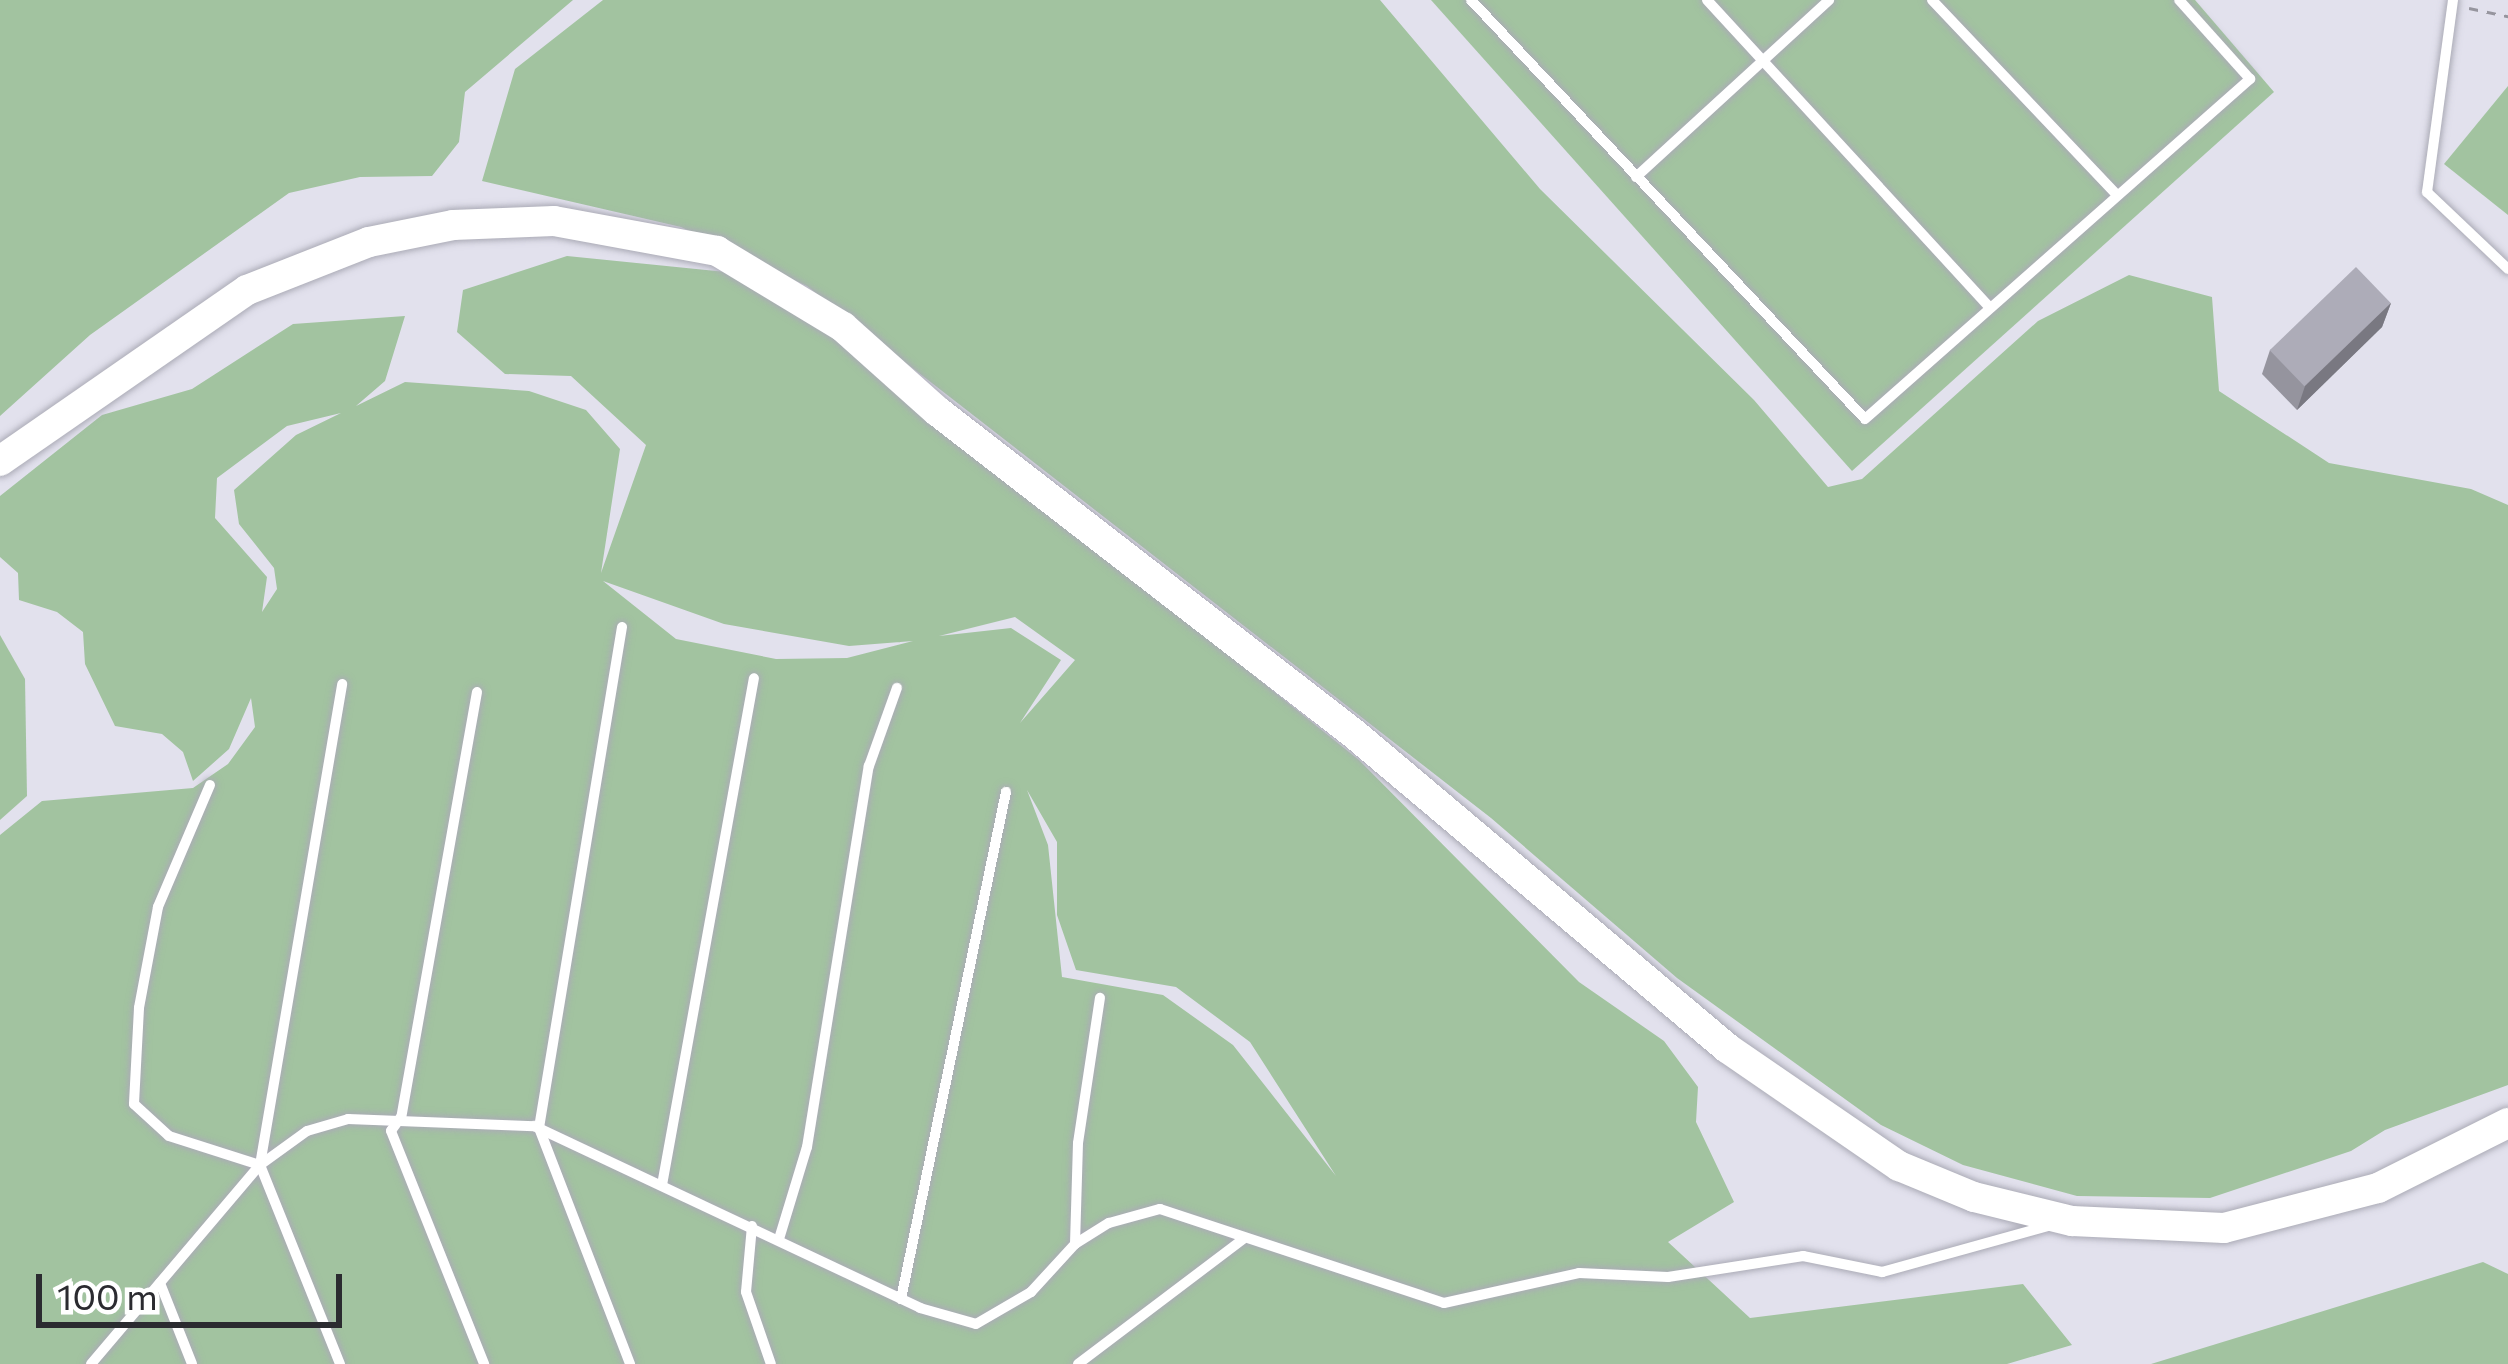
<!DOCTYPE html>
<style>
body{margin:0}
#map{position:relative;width:2508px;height:1364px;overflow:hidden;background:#e2e1ed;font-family:Commissioner,sans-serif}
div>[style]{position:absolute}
.green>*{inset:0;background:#a2c3a0}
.path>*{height:3px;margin-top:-1.5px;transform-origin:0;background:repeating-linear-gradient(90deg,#96959e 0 9px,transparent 0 18px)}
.roads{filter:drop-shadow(0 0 3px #ababb6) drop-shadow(0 0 3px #ababb6)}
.lane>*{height:10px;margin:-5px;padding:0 5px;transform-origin:5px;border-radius:5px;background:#fff}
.primary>*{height:30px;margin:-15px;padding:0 15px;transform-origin:15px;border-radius:15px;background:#fff}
.wall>*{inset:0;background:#95949e}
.shaded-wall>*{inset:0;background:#797881}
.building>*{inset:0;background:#adacb8;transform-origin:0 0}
span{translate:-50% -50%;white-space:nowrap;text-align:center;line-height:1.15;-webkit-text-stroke:9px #fff;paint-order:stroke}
.scale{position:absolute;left:36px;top:1274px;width:306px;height:54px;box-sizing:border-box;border:6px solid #2b2b30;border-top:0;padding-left:15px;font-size:36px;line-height:42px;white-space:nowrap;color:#2b2b30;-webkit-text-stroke:9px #fff;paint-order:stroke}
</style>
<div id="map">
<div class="green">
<div style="clip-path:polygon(0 0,573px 0,465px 92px,459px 142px,432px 176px,360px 177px,289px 193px,90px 335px,0 416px)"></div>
<div style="clip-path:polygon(603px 0,1380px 0,1540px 189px,1754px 400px,1828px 487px,1862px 479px,2038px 321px,2129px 275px,2212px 297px,2219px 391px,2329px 463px,2471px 489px,2508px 505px,2508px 1085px,2385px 1130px,2351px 1151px,2210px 1198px,2077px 1196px,1963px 1165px,1881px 1125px,1677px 978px,1491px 818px,807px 286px,681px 227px,482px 181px,515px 69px)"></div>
<div style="clip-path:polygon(1431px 0,2195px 0,2274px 92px,1852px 471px)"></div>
<div style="clip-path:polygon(2508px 86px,2508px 215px,2444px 164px)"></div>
<div style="clip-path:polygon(evenodd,567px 256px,736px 273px,804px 314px,1359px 760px,1579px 982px,1664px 1041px,1698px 1087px,1696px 1122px,1734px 1202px,1668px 1242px,1750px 1318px,2023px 1284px,2072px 1345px,2007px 1364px,0 1364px,0 835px,42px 801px,193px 788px,228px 764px,255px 727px,251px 698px,229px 749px,193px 781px,183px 752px,162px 734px,115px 726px,85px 664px,83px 632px,57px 612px,19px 600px,18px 573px,0 557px,0 496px,102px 415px,192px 389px,293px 324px,405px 316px,385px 381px,356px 406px,405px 382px,529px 391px,586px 410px,620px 449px,601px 573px,646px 445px,571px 376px,505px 374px,457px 332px,463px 290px,567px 256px,341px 413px,296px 435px,234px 490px,239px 524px,274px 568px,277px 589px,262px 612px,267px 577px,215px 518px,217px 478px,287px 426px,341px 413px,567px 256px,603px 581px,724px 624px,849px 646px,913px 641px,847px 658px,776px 659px,676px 639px,603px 581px,567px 256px,1015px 617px,1075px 660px,1020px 723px,1061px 660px,1011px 628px,939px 636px,1015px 617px,567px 256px,1027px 790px,1057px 842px,1057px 915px,1076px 970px,1176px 987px,1250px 1042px,1336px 1176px,1233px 1045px,1163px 995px,1062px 977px,1048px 845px,1027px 790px)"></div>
<div style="clip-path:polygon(0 635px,25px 679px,27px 796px,0 820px)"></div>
<div style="clip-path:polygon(2483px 1262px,2508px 1274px,2508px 1364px,2151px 1364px)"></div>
</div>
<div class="path">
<div style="left:2469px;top:8px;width:40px;rotate:12deg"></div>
</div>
<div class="roads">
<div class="lane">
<div style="left:1471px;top:0;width:575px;rotate:46.76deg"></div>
<div style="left:1865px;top:419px;width:514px;rotate:-41.45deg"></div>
<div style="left:2250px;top:79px;width:106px;rotate:-131.9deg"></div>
<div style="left:1707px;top:0;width:414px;rotate:47.4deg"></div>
<div style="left:1932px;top:0;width:266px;rotate:46.5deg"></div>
<div style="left:2453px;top:0;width:194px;rotate:97.7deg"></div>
<div style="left:2427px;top:192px;width:112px;rotate:43.5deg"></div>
<div style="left:1636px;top:177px;width:262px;rotate:-42.5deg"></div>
<div style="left:622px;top:627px;width:508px;rotate:99.41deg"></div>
<div style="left:539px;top:1128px;width:253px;rotate:68.9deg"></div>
<div style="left:477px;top:692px;width:432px;rotate:100.1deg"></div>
<div style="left:401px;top:1117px;width:17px;rotate:126deg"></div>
<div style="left:391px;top:1131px;width:251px;rotate:68.2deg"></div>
<div style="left:210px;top:785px;width:133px;rotate:113.1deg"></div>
<div style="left:158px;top:907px;width:103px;rotate:100.7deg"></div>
<div style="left:139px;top:1008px;width:96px;rotate:93deg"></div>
<div style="left:134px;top:1104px;width:47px;rotate:42.4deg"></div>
<div style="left:169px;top:1136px;width:96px;rotate:17.7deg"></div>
<div style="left:662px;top:1185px;width:515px;rotate:-79.72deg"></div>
<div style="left:752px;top:1226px;width:66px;rotate:95.2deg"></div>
<div style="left:746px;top:1292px;width:76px;rotate:70.9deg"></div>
<div style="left:779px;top:1239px;width:96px;rotate:-73.1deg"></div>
<div style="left:807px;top:1147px;width:386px;rotate:-80.8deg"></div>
<div style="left:869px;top:766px;width:83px;rotate:-70.3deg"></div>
<div style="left:1075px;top:1244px;width:101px;rotate:-88.3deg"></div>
<div style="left:1078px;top:1143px;width:147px;rotate:-81.4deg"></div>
<div style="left:160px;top:1283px;width:87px;rotate:68.4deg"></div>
<div style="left:901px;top:1299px;width:518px;rotate:-78.3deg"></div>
<div style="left:91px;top:1364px;width:261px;rotate:-49.7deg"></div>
<div style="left:260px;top:1165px;width:58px;rotate:-35.9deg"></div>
<div style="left:307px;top:1131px;width:43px;rotate:-16.3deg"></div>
<div style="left:348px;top:1119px;width:186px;rotate:2.2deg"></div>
<div style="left:534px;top:1126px;width:427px;rotate:25.2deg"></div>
<div style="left:920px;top:1308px;width:58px;rotate:15.9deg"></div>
<div style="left:976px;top:1324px;width:64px;rotate:-30.2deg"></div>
<div style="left:1031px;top:1292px;width:65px;rotate:-47.5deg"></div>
<div style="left:1075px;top:1244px;width:40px;rotate:-32deg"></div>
<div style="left:1109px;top:1223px;width:53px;rotate:-15.4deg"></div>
<div style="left:1160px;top:1209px;width:299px;rotate:18.3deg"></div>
<div style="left:1444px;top:1303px;width:138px;rotate:-12.5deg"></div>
<div style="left:1579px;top:1273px;width:89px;rotate:2.6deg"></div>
<div style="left:1668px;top:1277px;width:137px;rotate:-8.8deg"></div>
<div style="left:1803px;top:1256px;width:81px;rotate:11.4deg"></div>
<div style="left:1882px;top:1272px;width:175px;rotate:-15.5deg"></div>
<div style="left:340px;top:1364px;width:214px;rotate:-111.9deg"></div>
<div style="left:260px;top:1165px;width:488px;rotate:-80.3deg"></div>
<div style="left:1078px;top:1364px;width:207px;rotate:-37.1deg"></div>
</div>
<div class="primary">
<div style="left:0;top:461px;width:300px;rotate:-34.7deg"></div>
<div style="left:247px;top:290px;width:131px;rotate:-21.5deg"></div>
<div style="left:369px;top:242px;width:86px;rotate:-11.4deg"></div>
<div style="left:453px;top:225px;width:101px;rotate:-2.3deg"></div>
<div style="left:554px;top:221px;width:166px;rotate:10.4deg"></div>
<div style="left:717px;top:251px;width:147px;rotate:31.1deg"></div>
<div style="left:843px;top:327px;width:126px;rotate:41.8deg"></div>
<div style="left:937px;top:411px;width:526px;rotate:37.74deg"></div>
<div style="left:1353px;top:733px;width:489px;rotate:40.1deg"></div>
<div style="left:1727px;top:1048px;width:209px;rotate:34.5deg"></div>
<div style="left:1899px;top:1166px;width:81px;rotate:22.5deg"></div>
<div style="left:1974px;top:1197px;width:101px;rotate:13.8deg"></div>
<div style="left:2072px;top:1221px;width:152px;rotate:2.6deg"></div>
<div style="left:2224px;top:1228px;width:159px;rotate:-14.6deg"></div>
<div style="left:2378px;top:1188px;width:145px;rotate:-26.6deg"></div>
</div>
</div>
<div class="wall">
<div style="clip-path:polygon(2391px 303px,2382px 327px,2297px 410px,2262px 374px,2270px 350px)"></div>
</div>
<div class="shaded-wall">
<div style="clip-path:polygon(2391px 303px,2382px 327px,2297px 410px,2305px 386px)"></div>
</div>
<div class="building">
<div style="left:2356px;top:267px;width:50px;height:120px;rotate:46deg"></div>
</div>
<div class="scale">100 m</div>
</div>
